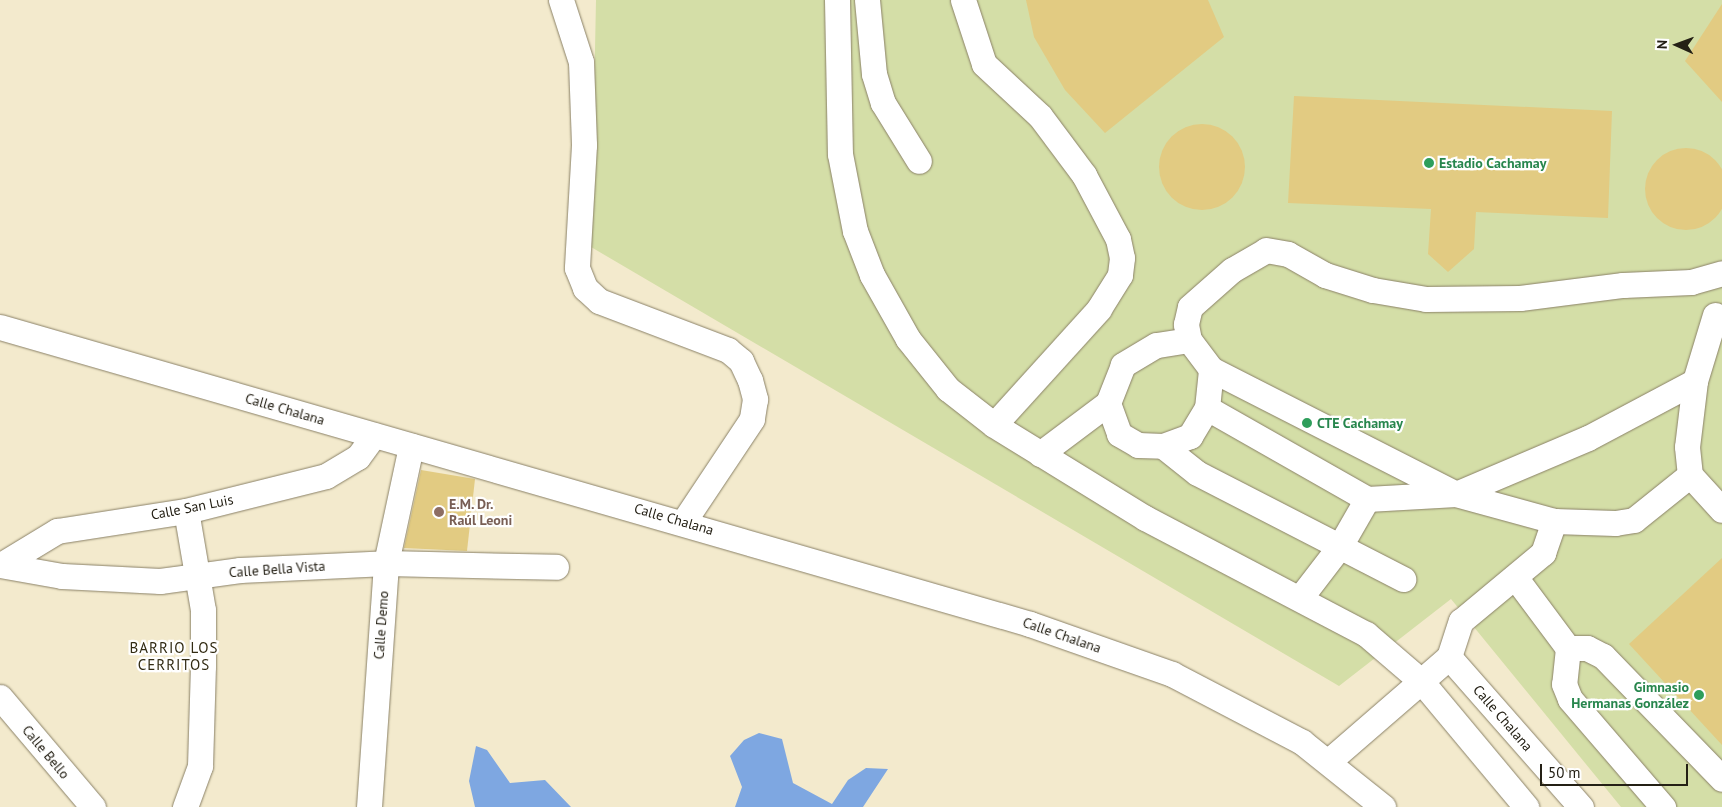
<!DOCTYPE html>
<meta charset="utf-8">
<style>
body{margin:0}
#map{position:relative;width:1722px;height:807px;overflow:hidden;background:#f3eacd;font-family:"PT Sans",sans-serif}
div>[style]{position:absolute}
.green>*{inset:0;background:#d4dea7}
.water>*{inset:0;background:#7ea7e1}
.building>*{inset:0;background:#e2cb82}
.round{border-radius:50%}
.roads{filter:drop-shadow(0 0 1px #8a8167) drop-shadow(0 0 1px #8a8167)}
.minor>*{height:25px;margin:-12.5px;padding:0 12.5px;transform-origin:12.5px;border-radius:12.5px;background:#fff}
.dots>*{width:14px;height:14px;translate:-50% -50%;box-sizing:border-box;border:2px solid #fff;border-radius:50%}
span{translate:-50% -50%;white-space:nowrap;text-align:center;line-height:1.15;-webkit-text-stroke:4.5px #fff;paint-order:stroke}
.leisure-label{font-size:14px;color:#27864d;font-weight:700}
.left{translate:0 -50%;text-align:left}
.right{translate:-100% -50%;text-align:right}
.street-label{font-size:14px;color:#242015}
.education-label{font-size:14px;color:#785e54;font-weight:700}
.neighbourhood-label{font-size:15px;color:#322b13;letter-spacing:1px}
.north{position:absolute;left:1652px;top:20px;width:50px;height:50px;-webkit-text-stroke:4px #fff;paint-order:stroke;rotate:272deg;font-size:14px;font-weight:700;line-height:20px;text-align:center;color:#242015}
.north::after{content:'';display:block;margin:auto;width:18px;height:22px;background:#242015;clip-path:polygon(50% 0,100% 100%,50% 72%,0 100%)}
.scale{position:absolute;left:1540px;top:764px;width:148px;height:22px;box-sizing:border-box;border:2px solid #242015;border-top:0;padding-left:6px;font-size:15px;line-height:18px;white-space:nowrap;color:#242015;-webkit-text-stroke:4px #fff;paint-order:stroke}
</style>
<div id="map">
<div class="green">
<div style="clip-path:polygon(596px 0,1722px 0,1722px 807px,1621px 807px,1451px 599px,1339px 686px,591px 247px)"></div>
</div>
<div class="water">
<div style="clip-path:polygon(759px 733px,782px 739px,793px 783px,832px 804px,848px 780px,866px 768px,888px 769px,863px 807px,735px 807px,742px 787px,730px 756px,744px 740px)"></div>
<div style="clip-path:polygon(476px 746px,487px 750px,510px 783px,545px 780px,571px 807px,475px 807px,469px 781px)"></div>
</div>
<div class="building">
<div style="clip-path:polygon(1026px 0,1208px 0,1224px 37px,1105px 133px,1065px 90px,1034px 37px)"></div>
<div style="clip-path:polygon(1722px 4px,1722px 102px,1685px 61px)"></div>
<div style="clip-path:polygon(1294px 96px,1612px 111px,1608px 218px,1476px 212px,1474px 249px,1448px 272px,1428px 254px,1431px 209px,1288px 203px)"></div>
<div class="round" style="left:1159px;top:124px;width:86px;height:86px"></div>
<div class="round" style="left:1645px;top:148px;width:82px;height:82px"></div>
<div style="clip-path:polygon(421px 470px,475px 479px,467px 551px,404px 548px)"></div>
<div style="clip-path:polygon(1722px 558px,1722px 745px,1629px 644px)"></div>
</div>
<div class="roads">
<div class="minor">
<div style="left:561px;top:0;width:65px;rotate:72.1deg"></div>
<div style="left:581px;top:62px;width:83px;rotate:87.9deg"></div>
<div style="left:584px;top:145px;width:123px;rotate:93.3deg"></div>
<div style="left:577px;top:268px;width:22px;rotate:68deg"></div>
<div style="left:585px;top:288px;width:19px;rotate:43deg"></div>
<div style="left:599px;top:301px;width:138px;rotate:20.8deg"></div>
<div style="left:728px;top:350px;width:17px;rotate:40deg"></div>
<div style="left:741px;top:361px;width:21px;rotate:65deg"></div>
<div style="left:750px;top:380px;width:20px;rotate:75deg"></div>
<div style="left:755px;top:399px;width:20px;rotate:99deg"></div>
<div style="left:752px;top:419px;width:123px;rotate:123.7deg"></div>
<div style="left:837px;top:0;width:154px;rotate:88.9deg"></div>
<div style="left:840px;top:154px;width:78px;rotate:79deg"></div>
<div style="left:855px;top:231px;width:47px;rotate:68.9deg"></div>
<div style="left:872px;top:275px;width:73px;rotate:60.6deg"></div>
<div style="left:908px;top:339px;width:64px;rotate:51.3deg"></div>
<div style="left:948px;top:389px;width:58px;rotate:38deg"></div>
<div style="left:994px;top:425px;width:177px;rotate:31.6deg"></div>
<div style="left:1145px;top:518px;width:250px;rotate:27.7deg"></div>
<div style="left:1366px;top:634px;width:74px;rotate:40.6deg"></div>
<div style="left:1422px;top:682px;width:163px;rotate:50.2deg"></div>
<div style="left:867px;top:0;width:74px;rotate:84.6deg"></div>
<div style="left:874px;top:74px;width:30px;rotate:73deg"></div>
<div style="left:883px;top:103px;width:68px;rotate:58.2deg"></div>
<div style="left:963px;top:0;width:67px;rotate:71.8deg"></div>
<div style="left:984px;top:64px;width:76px;rotate:42.9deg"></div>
<div style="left:1040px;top:116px;width:74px;rotate:53.3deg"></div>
<div style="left:1084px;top:175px;width:72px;rotate:62deg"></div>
<div style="left:1118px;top:239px;width:19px;rotate:78deg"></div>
<div style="left:1122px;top:258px;width:17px;rotate:97deg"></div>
<div style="left:1120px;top:275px;width:40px;rotate:122deg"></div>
<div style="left:1099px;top:309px;width:156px;rotate:132.2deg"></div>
<div style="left:1715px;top:315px;width:69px;rotate:106.9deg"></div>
<div style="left:1695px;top:381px;width:66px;rotate:96.9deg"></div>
<div style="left:1687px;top:447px;width:28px;rotate:84deg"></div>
<div style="left:1690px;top:475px;width:47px;rotate:47.6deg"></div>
<div style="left:0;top:327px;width:1072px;rotate:16.08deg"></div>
<div style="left:1030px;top:624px;width:151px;rotate:19.4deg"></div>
<div style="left:1172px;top:674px;width:147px;rotate:27.6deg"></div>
<div style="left:1302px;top:742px;width:104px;rotate:38.7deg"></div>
<div style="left:1189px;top:340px;width:33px;rotate:171deg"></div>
<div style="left:1156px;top:345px;width:39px;rotate:149deg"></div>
<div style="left:1123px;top:365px;width:41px;rotate:111.5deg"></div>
<div style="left:1108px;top:403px;width:33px;rotate:70deg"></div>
<div style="left:1119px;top:434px;width:22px;rotate:30deg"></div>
<div style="left:1138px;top:445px;width:25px;rotate:2deg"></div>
<div style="left:1163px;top:446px;width:29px;rotate:-20deg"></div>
<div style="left:1190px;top:436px;width:33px;rotate:-59deg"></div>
<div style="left:1207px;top:408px;width:39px;rotate:-84deg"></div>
<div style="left:1207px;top:408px;width:184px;rotate:29.6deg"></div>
<div style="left:1367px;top:499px;width:89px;rotate:-3.2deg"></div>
<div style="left:1456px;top:494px;width:143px;rotate:-23deg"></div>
<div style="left:1588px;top:438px;width:121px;rotate:-28deg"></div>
<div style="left:1163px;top:446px;width:43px;rotate:38.5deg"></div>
<div style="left:1197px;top:473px;width:232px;rotate:27.2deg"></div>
<div style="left:1040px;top:454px;width:85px;rotate:-36.9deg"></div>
<div style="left:1690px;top:475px;width:72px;rotate:141.2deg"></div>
<div style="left:1634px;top:520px;width:19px;rotate:171deg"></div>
<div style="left:1615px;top:523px;width:61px;rotate:-178.1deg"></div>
<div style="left:1554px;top:521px;width:102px;rotate:-164.6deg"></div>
<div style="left:1456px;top:494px;width:275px;rotate:-153deg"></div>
<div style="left:1211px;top:369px;width:36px;rotate:-127deg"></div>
<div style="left:1189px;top:340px;width:16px;rotate:-101deg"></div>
<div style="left:1186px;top:324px;width:17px;rotate:-77deg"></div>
<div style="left:1190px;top:307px;width:56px;rotate:-41.4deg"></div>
<div style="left:1232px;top:270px;width:39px;rotate:-30deg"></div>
<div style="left:1266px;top:250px;width:22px;rotate:10deg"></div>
<div style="left:1288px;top:254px;width:43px;rotate:29.6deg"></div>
<div style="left:1325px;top:275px;width:50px;rotate:17.4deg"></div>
<div style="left:1373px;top:290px;width:54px;rotate:9.6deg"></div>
<div style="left:1426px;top:299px;width:94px;rotate:-0.6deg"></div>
<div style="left:1520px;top:298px;width:104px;rotate:-7.2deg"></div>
<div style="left:1623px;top:285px;width:68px;rotate:-2.5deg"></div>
<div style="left:1691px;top:282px;width:32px;rotate:-16deg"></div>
<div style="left:0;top:565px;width:63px;rotate:10.1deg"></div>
<div style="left:62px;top:576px;width:98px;rotate:2.9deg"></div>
<div style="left:160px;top:581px;width:81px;rotate:-7.8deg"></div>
<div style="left:240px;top:570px;width:146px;rotate:-2.7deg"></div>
<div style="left:386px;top:563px;width:170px;rotate:1.3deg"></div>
<div style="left:1px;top:565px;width:66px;rotate:-31.3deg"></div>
<div style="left:57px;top:531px;width:131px;rotate:-8.8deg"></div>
<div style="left:186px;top:511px;width:144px;rotate:-14deg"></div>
<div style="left:326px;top:476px;width:37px;rotate:-31deg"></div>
<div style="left:358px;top:457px;width:27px;rotate:-54deg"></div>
<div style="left:1515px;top:577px;width:89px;rotate:53.3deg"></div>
<div style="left:1568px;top:648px;width:36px;rotate:96deg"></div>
<div style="left:1564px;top:684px;width:16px;rotate:68deg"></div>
<div style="left:1570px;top:699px;width:143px;rotate:49.3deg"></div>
<div style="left:1300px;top:598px;width:66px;rotate:-52.4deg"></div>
<div style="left:1340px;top:546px;width:54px;rotate:-60.1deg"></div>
<div style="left:1568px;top:648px;width:19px"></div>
<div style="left:1587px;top:648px;width:18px;rotate:27deg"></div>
<div style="left:1603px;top:656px;width:171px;rotate:45.9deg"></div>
<div style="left:1449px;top:657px;width:200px;rotate:48.7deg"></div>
<div style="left:0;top:697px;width:144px;rotate:49.8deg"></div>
<div style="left:1330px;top:760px;width:157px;rotate:-40.9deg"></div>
<div style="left:1449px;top:657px;width:38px;rotate:-72deg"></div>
<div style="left:1461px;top:621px;width:107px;rotate:-39.7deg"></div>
<div style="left:1543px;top:553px;width:34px;rotate:-71deg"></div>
<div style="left:185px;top:807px;width:44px;rotate:-69.9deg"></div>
<div style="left:200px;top:766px;width:100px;rotate:-88.3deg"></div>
<div style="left:203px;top:666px;width:56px;rotate:-90deg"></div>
<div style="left:203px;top:610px;width:100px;rotate:-99.7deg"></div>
<div style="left:369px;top:807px;width:245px;rotate:-86deg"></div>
<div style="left:386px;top:563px;width:120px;rotate:-77.9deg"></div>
</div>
</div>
<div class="dots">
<div style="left:1429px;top:163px;background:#2e9e5b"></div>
<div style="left:1307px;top:423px;background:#2e9e5b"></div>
<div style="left:439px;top:512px;background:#8d6e63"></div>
<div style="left:1699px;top:695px;background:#2e9e5b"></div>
</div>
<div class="leisure-label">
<span class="left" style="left:1439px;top:163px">Estadio Cachamay</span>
<span class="left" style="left:1317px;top:423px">CTE Cachamay</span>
<span class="right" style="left:1689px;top:695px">Gimnasio<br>Hermanas González</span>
</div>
<div class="street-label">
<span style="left:285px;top:409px;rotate:16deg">Calle Chalana</span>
<span style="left:192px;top:507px;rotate:-11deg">Calle San Luis</span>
<span style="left:674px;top:519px;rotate:16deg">Calle Chalana</span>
<span style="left:277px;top:569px;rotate:-4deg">Calle Bella Vista</span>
<span style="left:381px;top:625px;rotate:-86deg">Calle Demo</span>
<span style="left:1062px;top:635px;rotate:19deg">Calle Chalana</span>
<span style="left:1503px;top:718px;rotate:49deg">Calle Chalana</span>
<span style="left:46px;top:752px;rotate:50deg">Calle Bello</span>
</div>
<div class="education-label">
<span class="left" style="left:449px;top:512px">E.M. Dr.<br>Raúl Leoni</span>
</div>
<div class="neighbourhood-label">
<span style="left:174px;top:656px">BARRIO LOS<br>CERRITOS</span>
</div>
<div class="north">N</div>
<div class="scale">50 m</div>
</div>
